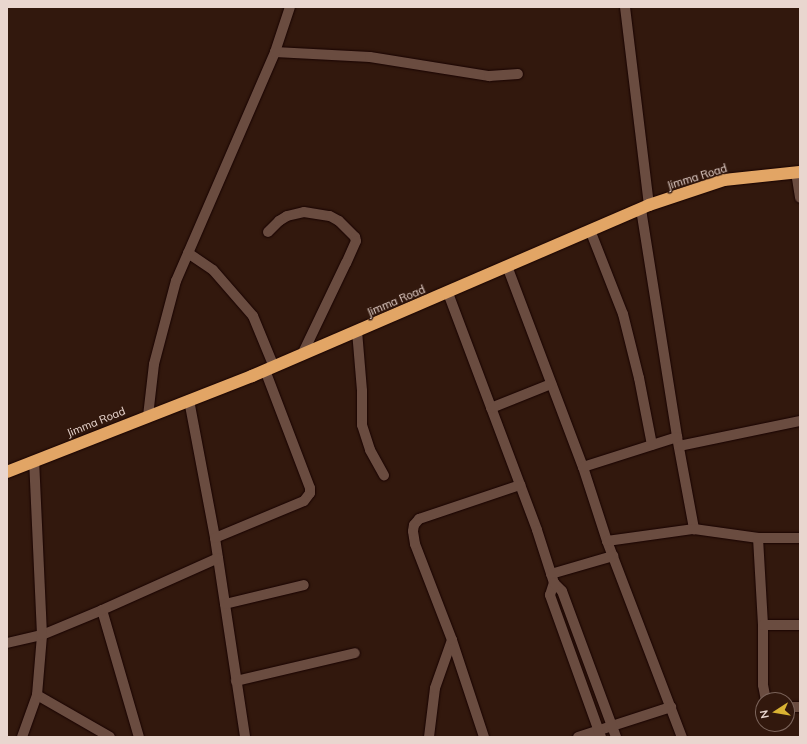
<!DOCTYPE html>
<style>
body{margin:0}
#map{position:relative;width:807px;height:744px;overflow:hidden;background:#32180d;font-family:Mulish,sans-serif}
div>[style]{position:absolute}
.roads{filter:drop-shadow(0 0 1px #180300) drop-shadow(0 0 1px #180300)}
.minor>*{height:10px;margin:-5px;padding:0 5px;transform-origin:5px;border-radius:5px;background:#6a4c40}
.highway>*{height:12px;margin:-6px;padding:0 6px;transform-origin:6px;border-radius:6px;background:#e2a565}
span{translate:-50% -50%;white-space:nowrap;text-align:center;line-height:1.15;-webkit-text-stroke:3px #32180d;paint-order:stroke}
.street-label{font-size:11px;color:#e9d6cf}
.frame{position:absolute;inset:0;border:8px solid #e9d6cf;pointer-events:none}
.north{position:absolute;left:755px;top:692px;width:40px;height:40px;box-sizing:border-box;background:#32180d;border:1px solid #7b645b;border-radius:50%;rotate:258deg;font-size:11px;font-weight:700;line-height:16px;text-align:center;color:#e9d6cf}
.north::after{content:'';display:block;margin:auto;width:14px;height:18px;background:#dab333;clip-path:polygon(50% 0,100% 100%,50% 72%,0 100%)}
</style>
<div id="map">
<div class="roads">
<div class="minor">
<div style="left:625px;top:7px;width:199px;rotate:83.1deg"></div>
<div style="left:275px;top:52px;width:95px;rotate:3deg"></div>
<div style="left:370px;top:57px;width:121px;rotate:9.1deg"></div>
<div style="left:489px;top:76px;width:29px;rotate:-4deg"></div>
<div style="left:796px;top:172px;width:26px;rotate:81deg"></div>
<div style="left:641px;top:209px;width:231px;rotate:81deg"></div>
<div style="left:677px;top:437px;width:94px;rotate:79.5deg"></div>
<div style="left:590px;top:230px;width:90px;rotate:68.6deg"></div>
<div style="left:623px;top:314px;width:66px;rotate:76deg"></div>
<div style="left:639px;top:378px;width:68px;rotate:79deg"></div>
<div style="left:268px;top:232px;width:16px;rotate:-45deg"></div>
<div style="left:279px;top:221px;width:9px;rotate:-32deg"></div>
<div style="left:287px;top:216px;width:17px;rotate:-13deg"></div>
<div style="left:304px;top:212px;width:26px;rotate:9deg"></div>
<div style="left:330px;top:216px;width:10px;rotate:29deg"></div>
<div style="left:339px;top:221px;width:23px;rotate:45deg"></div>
<div style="left:355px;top:237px;width:4px;rotate:76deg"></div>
<div style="left:356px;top:241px;width:24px;rotate:114deg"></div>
<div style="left:346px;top:263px;width:102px;rotate:115.6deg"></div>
<div style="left:188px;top:253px;width:30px;rotate:34deg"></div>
<div style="left:213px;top:270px;width:61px;rotate:49deg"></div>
<div style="left:253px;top:316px;width:55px;rotate:67.6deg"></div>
<div style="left:507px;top:266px;width:215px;rotate:69.3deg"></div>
<div style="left:583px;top:467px;width:78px;rotate:72deg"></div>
<div style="left:607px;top:541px;width:210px;rotate:69.1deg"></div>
<div style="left:448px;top:293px;width:253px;rotate:69.4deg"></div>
<div style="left:537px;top:530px;width:56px;rotate:72.2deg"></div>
<div style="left:357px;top:331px;width:60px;rotate:85.2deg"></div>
<div style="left:362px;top:391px;width:34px;rotate:90deg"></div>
<div style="left:362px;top:425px;width:26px;rotate:72deg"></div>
<div style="left:370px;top:450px;width:29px;rotate:61deg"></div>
<div style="left:189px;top:400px;width:140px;rotate:79.3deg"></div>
<div style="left:215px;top:538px;width:201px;rotate:81.4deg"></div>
<div style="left:491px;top:408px;width:65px;rotate:-21.8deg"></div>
<div style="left:148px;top:416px;width:52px;rotate:-83.4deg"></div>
<div style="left:154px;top:364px;width:86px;rotate:-75.2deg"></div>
<div style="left:176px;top:281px;width:249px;rotate:-66.6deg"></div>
<div style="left:275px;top:52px;width:47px;rotate:-71.6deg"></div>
<div style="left:679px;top:446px;width:124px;rotate:-11.7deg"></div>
<div style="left:583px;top:467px;width:99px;rotate:-17.7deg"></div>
<div style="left:215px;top:538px;width:96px;rotate:-22.6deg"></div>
<div style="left:304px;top:501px;width:10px;rotate:-53deg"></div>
<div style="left:310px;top:493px;width:5px;rotate:-90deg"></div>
<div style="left:310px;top:488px;width:126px;rotate:-110.9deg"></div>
<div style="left:758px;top:538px;width:87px;rotate:86.7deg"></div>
<div style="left:763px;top:625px;width:60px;rotate:90deg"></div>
<div style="left:763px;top:685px;width:15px;rotate:79deg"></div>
<div style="left:607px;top:541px;width:88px;rotate:-7.9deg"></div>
<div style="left:694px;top:529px;width:65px;rotate:8deg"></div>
<div style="left:758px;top:538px;width:42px"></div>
<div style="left:551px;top:574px;width:65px;rotate:-16.2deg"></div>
<div style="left:225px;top:604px;width:81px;rotate:-13.5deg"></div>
<div style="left:102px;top:610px;width:132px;rotate:73.8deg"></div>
<div style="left:763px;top:625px;width:37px"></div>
<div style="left:7px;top:643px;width:36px;rotate:-13deg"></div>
<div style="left:42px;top:635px;width:65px;rotate:-22.6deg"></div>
<div style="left:102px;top:610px;width:127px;rotate:-24.1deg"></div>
<div style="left:236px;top:681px;width:122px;rotate:-13.2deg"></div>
<div style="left:37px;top:695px;width:84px;rotate:29.9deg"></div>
<div style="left:787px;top:707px;width:13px"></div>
<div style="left:22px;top:737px;width:45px;rotate:-70.3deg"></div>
<div style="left:37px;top:695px;width:60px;rotate:-85.2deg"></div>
<div style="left:42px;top:635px;width:174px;rotate:-92.6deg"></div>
<div style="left:429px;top:737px;width:49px;rotate:-83deg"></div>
<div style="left:435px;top:688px;width:51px;rotate:-70.5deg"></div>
<div style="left:484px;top:737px;width:102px;rotate:-108.3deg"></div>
<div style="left:452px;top:640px;width:103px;rotate:-111.1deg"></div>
<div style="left:415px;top:544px;width:13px;rotate:-99deg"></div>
<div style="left:413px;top:531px;width:6px;rotate:-81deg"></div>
<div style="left:414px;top:525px;width:8px;rotate:-50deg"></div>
<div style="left:419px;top:519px;width:107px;rotate:-18.6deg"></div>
<div style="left:578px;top:737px;width:98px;rotate:-17.9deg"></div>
<div style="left:601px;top:737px;width:151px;rotate:-109.8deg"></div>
<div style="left:550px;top:595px;width:13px;rotate:-72deg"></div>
<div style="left:554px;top:583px;width:11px;rotate:45deg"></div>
<div style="left:562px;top:591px;width:156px;rotate:69.7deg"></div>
</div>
<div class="highway">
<div style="left:7px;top:472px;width:263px;rotate:-21.4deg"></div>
<div style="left:252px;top:376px;width:432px;rotate:-23.3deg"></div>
<div style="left:649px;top:205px;width:79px;rotate:-18.4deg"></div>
<div style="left:724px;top:180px;width:76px;rotate:-6deg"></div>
</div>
</div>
<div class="street-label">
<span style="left:697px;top:177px;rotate:-17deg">Jimma Road</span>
<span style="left:396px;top:301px;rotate:-23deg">Jimma Road</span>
<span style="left:96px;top:422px;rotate:-22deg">Jimma Road</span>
</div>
<div class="frame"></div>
<div class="north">N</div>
</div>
